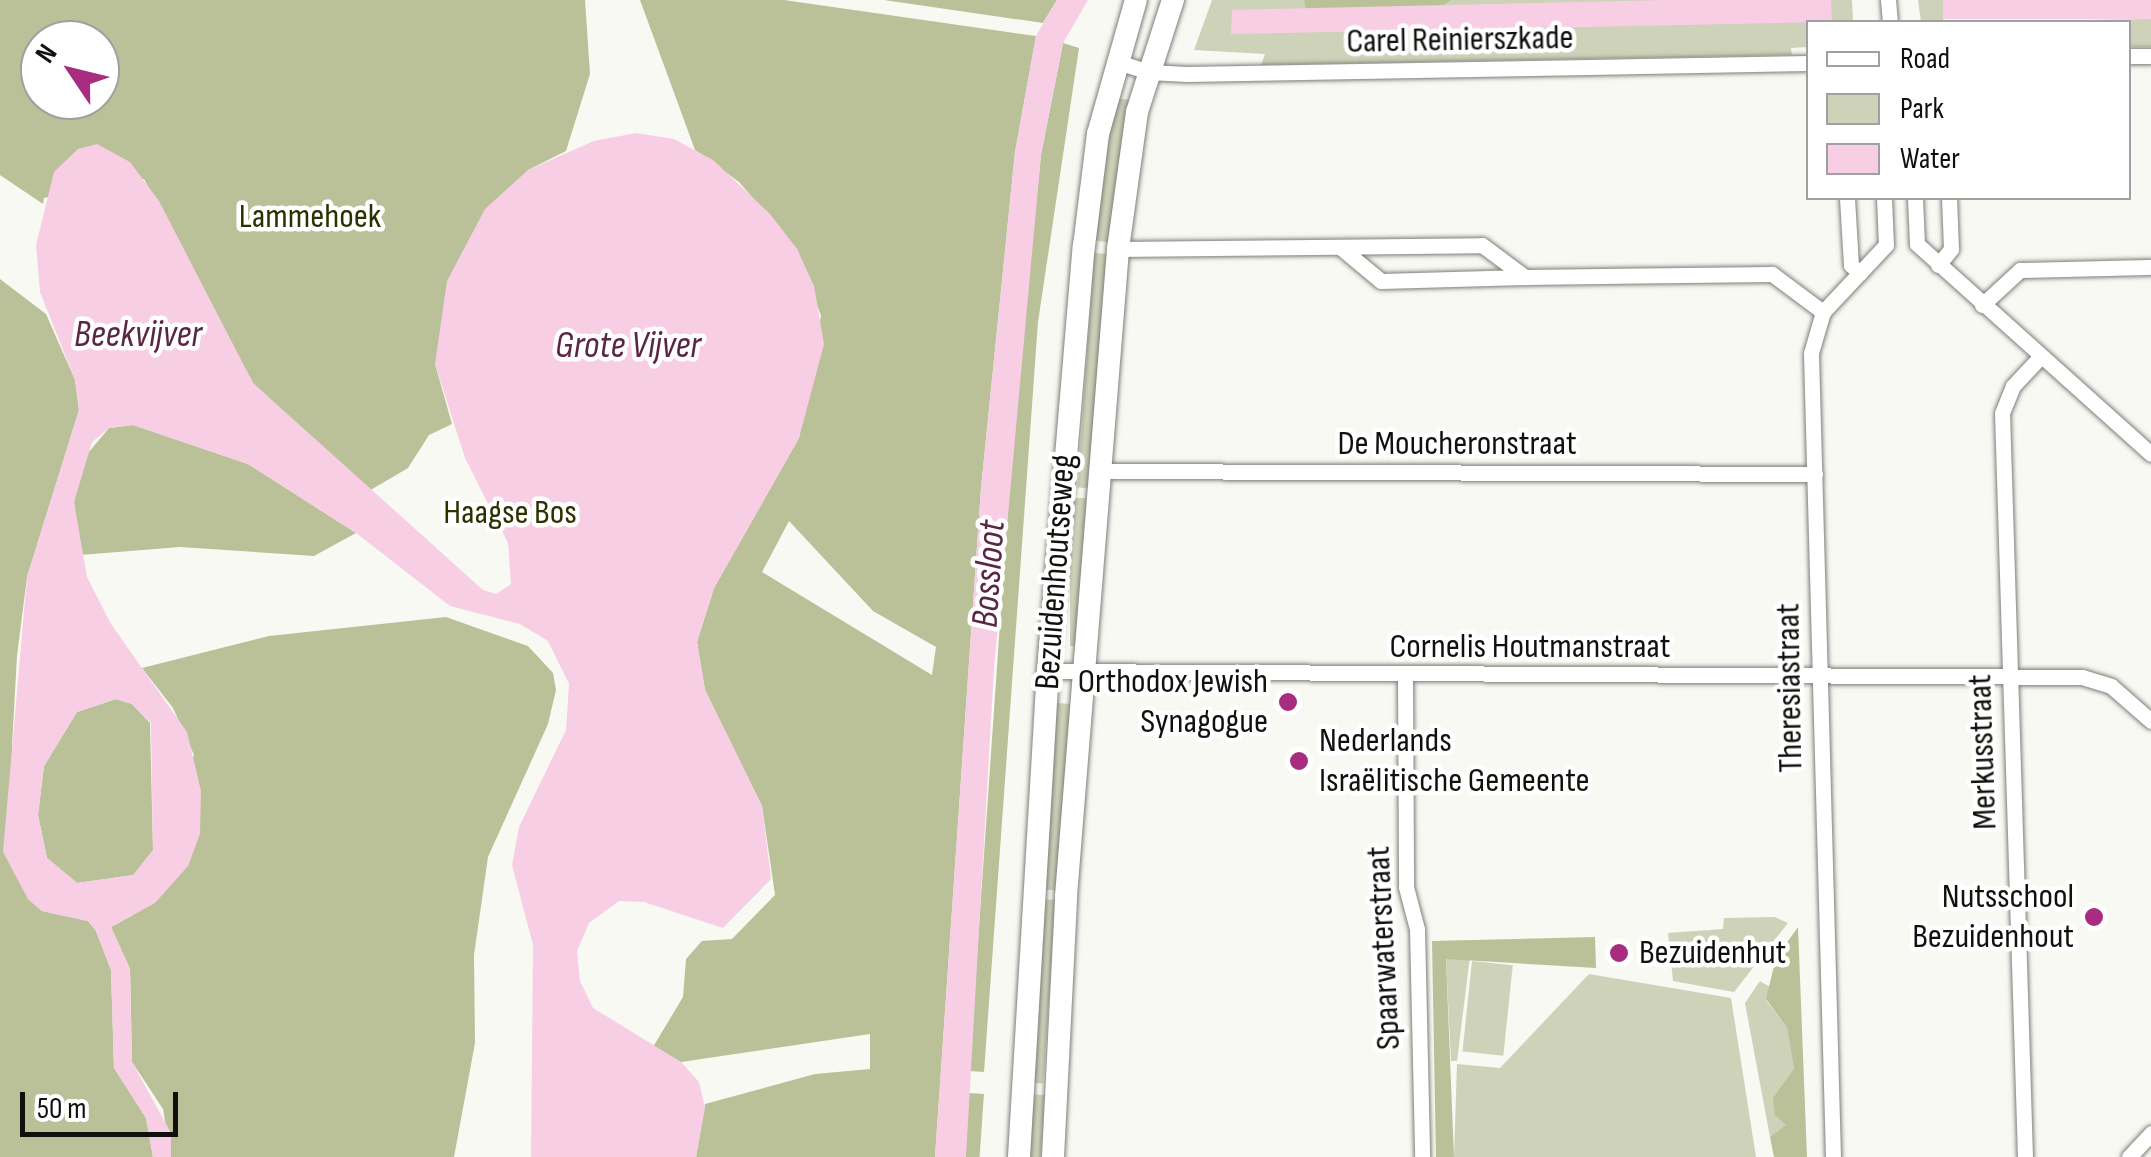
<!DOCTYPE html>
<meta charset="utf-8">
<style>
body{margin:0}
#map{position:relative;width:2151px;height:1157px;overflow:hidden;background:#f8f9f2;font-family:"Sofia Sans Condensed",sans-serif}
div>[style]{position:absolute}
.green>*{inset:0;background:#cdd2b8;transform-origin:0 0}
.forest>*{inset:0;background:#bac198;transform-origin:0 0}
.water>*{inset:0;background:#f8cee5;transform-origin:0 0}
.roads{filter:drop-shadow(0 0 2px #7e7f79) drop-shadow(0 0 2px #7e7f79)}
.street>*{height:15px;margin:-7.5px;padding:0 7.5px;transform-origin:7.5px;border-radius:7.5px;background:#fff}
.secondary>*{height:22px;margin:-11px;padding:0 11px;transform-origin:11px;border-radius:11px;background:#fff}
.dots>*{width:28px;height:28px;translate:-50% -50%;box-sizing:border-box;border:5px solid #fff;border-radius:50%}
span{translate:-50% -50%;white-space:nowrap;text-align:center;line-height:1.15;-webkit-text-stroke:9px #fff;paint-order:stroke}
.street-label{font-size:35px;color:#10110e}
.park-label{font-size:35px;color:#2c3100}
.poi-label{font-size:35px;color:#10110e}
.right{translate:-100% -50%;text-align:right}
.left{translate:0 -50%;text-align:left}
.water-label{font-size:38px;color:#592645;font-style:italic}
.legend{position:absolute;left:1806px;top:20px;width:325px;height:180px;box-sizing:border-box;background:#fff;border:2px solid #9fa09f;margin:0;padding:12px 18px;list-style:none;font-size:30px;color:#10110e}
.legend li{display:flex;align-items:center;gap:20px;height:50px}
.legend b{width:50px;border:2px solid #9fa09f}
.north{position:absolute;left:20px;top:20px;width:100px;height:100px;box-sizing:border-box;background:#fff;border:2px solid #9fa09f;border-radius:50%;rotate:305deg;font-size:28px;font-weight:700;line-height:40px;text-align:center;color:#10110e}
.north::after{content:'';display:block;margin:auto;width:35px;height:45px;background:#a82c7f;clip-path:polygon(50% 0,100% 100%,50% 72%,0 100%)}
.scale{position:absolute;left:20px;top:1092px;width:158px;height:45px;box-sizing:border-box;border:5px solid #10110e;border-top:0;padding-left:12px;font-size:30px;line-height:35px;white-space:nowrap;color:#10110e;-webkit-text-stroke:8px #fff;paint-order:stroke}
</style>
<div id="map">
<div class="green">
<div style="clip-path:polygon(1212px 0,1852px 0,1853px 22px,1808px 22px,1808px 47px,1791px 48px,1792px 55px,1261px 65px,1265px 54px,1194px 50px)"></div>
<div style="clip-path:polygon(1918px 0,2125px 0,1944px 4px,1943px 22px,2151px 19px,2151px 47px,2129px 47px,2128px 22px,1921px 22px)"></div>
<div style="left:1115px;top:98px;width:15px;height:144px;rotate:8deg"></div>
<div style="left:1094px;top:253px;width:15px;height:235px;rotate:4deg"></div>
<div style="left:1070px;top:498px;width:16px;height:148px"></div>
<div style="left:1056px;top:703px;width:14px;height:187px;rotate:4deg"></div>
<div style="left:1041px;top:899px;width:15px;height:184px;rotate:4deg"></div>
<div style="clip-path:polygon(1775px 917px,1788px 923px,1734px 992px,1673px 981px,1668px 933px,1723px 929px,1724px 918px)"></div>
<div style="clip-path:polygon(1470px 956px,1457px 1061px,1451px 1061px,1446px 959px)"></div>
<div style="left:1472px;top:961px;width:41px;height:91px;rotate:6deg"></div>
<div style="clip-path:polygon(1589px 974px,1731px 998px,1756px 1157px,1454px 1157px,1457px 1064px,1500px 1068px)"></div>
<div style="clip-path:polygon(1760px 981px,1770px 987px,1766px 1000px,1787px 1028px,1794px 1069px,1786px 1087px,1786px 1126px,1770px 1137px,1745px 1003px)"></div>
<div style="left:1029px;top:1094px;width:16px;height:63px;rotate:4deg"></div>
</div>
<div class="forest">
<div style="clip-path:polygon(evenodd,0 0,585px 0,590px 74px,566px 151px,528px 170px,435px 364px,452px 424px,429px 435px,408px 468px,369px 491px,253px 383px,144px 179px,44px 198px,43px 204px,0 175px,0 0,40px 40px,100px 40px,100px 100px,40px 100px,40px 40px)"></div>
<div style="clip-path:polygon(evenodd,640px 0,784px 0,1036px 36px,1015px 152px,981px 488px,935px 1157px,696px 1157px,705px 1104px,815px 1074px,870px 1069px,870px 1034px,681px 1062px,653px 1047px,683px 997px,686px 959px,702px 941px,732px 939px,775px 895px,762px 806px,705px 690px,697px 642px,714px 588px,799px 438px,821px 316px,797px 249px,739px 182px,695px 150px,640px 0,789px 521px,873px 611px,936px 647px,932px 675px,762px 572px,789px 521px)"></div>
<div style="clip-path:polygon(884px 0,1057px 0,1043px 23px)"></div>
<div style="clip-path:polygon(1304px 0,1451px 0,1442px 6px,1306px 9px)"></div>
<div style="clip-path:polygon(1063px 43px,1079px 48px,1038px 322px,984px 1072px,969px 1071px,1013px 436px,1041px 155px)"></div>
<div style="clip-path:polygon(0 279px,46px 314px,75px 380px,79px 410px,27px 577px,17px 656px,12px 746px,28px 899px,42px 911px,88px 921px,96px 931px,111px 970px,114px 1068px,146px 1118px,153px 1157px,0 1157px)"></div>
<div style="clip-path:polygon(133px 425px,248px 464px,356px 533px,314px 556px,180px 547px,80px 555px,74px 502px,83px 459px,109px 428px)"></div>
<div style="clip-path:polygon(446px 617px,528px 646px,553px 673px,556px 690px,548px 724px,488px 857px,474px 955px,475px 1043px,454px 1157px,171px 1157px,163px 1109px,132px 1062px,130px 969px,111px 927px,133px 915px,194px 755px,173px 708px,142px 668px,269px 636px)"></div>
<div style="clip-path:polygon(116px 699px,132px 704px,150px 723px,153px 850px,134px 875px,77px 883px,47px 858px,38px 815px,44px 766px,77px 712px)"></div>
<div style="clip-path:polygon(1798px 927px,1807px 1157px,1774px 1157px,1770px 1137px,1786px 1125px,1775px 1115px,1773px 1098px,1794px 1069px,1787px 1028px,1766px 999px,1776px 958px)"></div>
<div style="clip-path:polygon(1595px 937px,1596px 968px,1446px 959px,1454px 1157px,1436px 1157px,1432px 941px)"></div>
<div style="left:969px;top:1093px;width:15px;height:64px;rotate:4deg"></div>
</div>
<div class="water">
<div style="clip-path:polygon(1057px 0,1088px 0,1063px 43px,1041px 155px,994px 668px,966px 1157px,935px 1157px,981px 488px,1015px 152px,1036px 36px)"></div>
<div style="clip-path:polygon(1666px 0,1831px 0,1832px 22px,1231px 34px,1232px 10px)"></div>
<div style="left:2151px;top:0;width:19px;height:208px;rotate:90deg"></div>
<div style="clip-path:polygon(evenodd,636px 133px,674px 139px,713px 160px,770px 214px,797px 249px,814px 286px,824px 344px,799px 438px,714px 588px,697px 642px,705px 690px,762px 806px,771px 879px,723px 928px,644px 902px,619px 901px,589px 923px,577px 951px,580px 981px,593px 1008px,681px 1062px,699px 1082px,705px 1108px,696px 1157px,531px 1157px,533px 945px,512px 865px,519px 827px,566px 730px,569px 684px,548px 641px,520px 624px,450px 606px,356px 533px,248px 464px,133px 425px,109px 428px,92px 442px,74px 502px,87px 577px,111px 624px,187px 732px,201px 791px,200px 834px,188px 866px,155px 903px,111px 927px,130px 969px,132px 1062px,171px 1133px,171px 1157px,153px 1157px,146px 1118px,114px 1068px,111px 970px,96px 931px,88px 921px,42px 911px,28px 899px,3px 852px,27px 577px,79px 410px,75px 380px,40px 292px,36px 245px,54px 172px,78px 149px,97px 144px,130px 162px,159px 201px,253px 383px,483px 590px,496px 594px,511px 584px,508px 543px,465px 458px,435px 364px,447px 281px,485px 209px,528px 170px,594px 141px,636px 133px,116px 699px,132px 704px,151px 723px,153px 850px,133px 875px,77px 883px,47px 858px,38px 815px,44px 766px,77px 712px,116px 699px)"></div>
</div>
<div class="roads">
<div class="street">
<div style="left:1888px;top:0;width:22px;rotate:85deg"></div>
<div style="left:2128px;top:56px;width:23px"></div>
<div style="left:1115px;top:61px;width:35px;rotate:18deg"></div>
<div style="left:1148px;top:72px;width:39px;rotate:3deg"></div>
<div style="left:1187px;top:74px;width:621px;rotate:-1.01deg"></div>
<div style="left:1847px;top:198px;width:67px;rotate:86.6deg"></div>
<div style="left:1851px;top:265px;width:12px;rotate:42deg"></div>
<div style="left:1884px;top:198px;width:47px;rotate:87.6deg"></div>
<div style="left:1915px;top:198px;width:46px;rotate:87.5deg"></div>
<div style="left:1917px;top:244px;width:314px;rotate:41.9deg"></div>
<div style="left:1340px;top:247px;width:53px;rotate:39.7deg"></div>
<div style="left:1381px;top:281px;width:144px;rotate:-1.6deg"></div>
<div style="left:1118px;top:249px;width:364px;rotate:-0.6deg"></div>
<div style="left:1482px;top:245px;width:54px;rotate:36.7deg"></div>
<div style="left:1525px;top:277px;width:247px;rotate:-0.7deg"></div>
<div style="left:1772px;top:274px;width:64px;rotate:36.7deg"></div>
<div style="left:1938px;top:265px;width:21px;rotate:-51deg"></div>
<div style="left:1951px;top:249px;width:51px;rotate:-92.2deg"></div>
<div style="left:1982px;top:305px;width:52px;rotate:-42.6deg"></div>
<div style="left:2020px;top:270px;width:131px;rotate:-1.3deg"></div>
<div style="left:1099px;top:471px;width:716px;rotate:0.24deg"></div>
<div style="left:1048px;top:671px;width:1034px;rotate:0.33deg"></div>
<div style="left:2082px;top:677px;width:30px;rotate:17deg"></div>
<div style="left:2111px;top:686px;width:53px;rotate:41.2deg"></div>
<div style="left:1405px;top:677px;width:210px;rotate:89.7deg"></div>
<div style="left:1406px;top:887px;width:43px;rotate:75.3deg"></div>
<div style="left:1417px;top:929px;width:228px;rotate:88.7deg"></div>
<div style="left:1833px;top:1157px;width:804px;rotate:-91.57deg"></div>
<div style="left:1811px;top:353px;width:43px;rotate:-73.7deg"></div>
<div style="left:1823px;top:312px;width:92px;rotate:-46.8deg"></div>
<div style="left:2025px;top:1157px;width:744px;rotate:-91.77deg"></div>
<div style="left:2002px;top:413px;width:29px;rotate:-68deg"></div>
<div style="left:2013px;top:386px;width:40px;rotate:-47deg"></div>
<div style="left:2129px;top:1157px;width:33px;rotate:-47deg"></div>
</div>
<div class="secondary">
<div style="left:1019px;top:1157px;width:487px;rotate:-86.6deg"></div>
<div style="left:1048px;top:671px;width:427px;rotate:-85.2deg"></div>
<div style="left:1084px;top:246px;width:113px;rotate:-82.9deg"></div>
<div style="left:1098px;top:134px;width:139px;rotate:-74.2deg"></div>
<div style="left:1053px;top:1157px;width:261px;rotate:-87.1deg"></div>
<div style="left:1066px;top:896px;width:649px;rotate:-85.4deg"></div>
<div style="left:1118px;top:249px;width:138px;rotate:-82.1deg"></div>
<div style="left:1137px;top:112px;width:118px;rotate:-72.2deg"></div>
</div>
</div>
<div class="dots">
<div style="left:1288px;top:702px;background:#a82c7f"></div>
<div style="left:1299px;top:761px;background:#a82c7f"></div>
<div style="left:2094px;top:917px;background:#a82c7f"></div>
<div style="left:1619px;top:953px;background:#a82c7f"></div>
</div>
<div class="street-label">
<span style="left:1460px;top:40px;rotate:-1deg">Carel Reinierszkade</span>
<span style="left:1457px;top:444px">De Moucheronstraat</span>
<span style="left:1056px;top:572px;rotate:-86deg">Bezuidenhoutseweg</span>
<span style="left:1530px;top:647px">Cornelis Houtmanstraat</span>
<span style="left:1790px;top:688px;rotate:-91deg">Theresiastraat</span>
<span style="left:1983px;top:752px;rotate:-92deg">Merkusstraat</span>
<span style="left:1384px;top:948px;rotate:-93deg">Spaarwaterstraat</span>
</div>
<div class="park-label">
<span style="left:310px;top:217px">Lammehoek</span>
<span style="left:510px;top:513px">Haagse Bos</span>
</div>
<div class="poi-label">
<span class="right" style="left:1268px;top:702px">Orthodox Jewish<br>Synagogue</span>
<span class="left" style="left:1319px;top:761px">Nederlands<br>Israëlitische Gemeente</span>
<span class="right" style="left:2074px;top:917px">Nutsschool<br>Bezuidenhout</span>
<span class="left" style="left:1639px;top:953px">Bezuidenhut</span>
</div>
<div class="water-label">
<span style="left:138px;top:335px">Beekvijver</span>
<span style="left:628px;top:346px">Grote Vijver</span>
<span style="left:989px;top:574px;rotate:-86deg">Bossloot</span>
</div>
<ul class="legend">
<li><b style="height:12px;background:#fff"></b>Road</li>
<li><b style="height:28px;background:#cdd2b8"></b>Park</li>
<li><b style="height:28px;background:#f8cee5"></b>Water</li>
</ul>
<div class="north">N</div>
<div class="scale">50 m</div>
</div>
